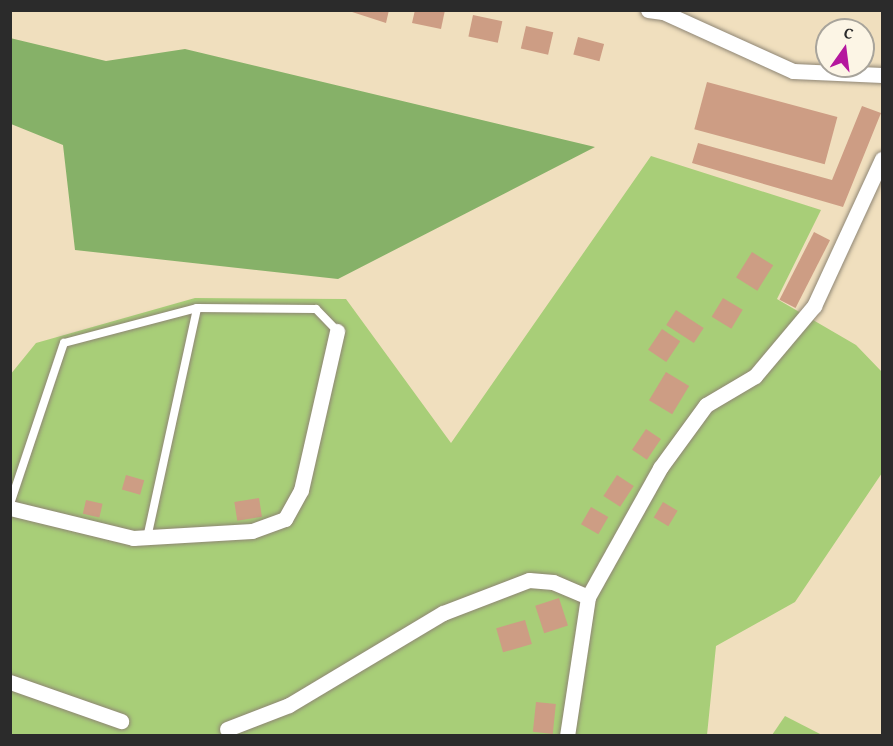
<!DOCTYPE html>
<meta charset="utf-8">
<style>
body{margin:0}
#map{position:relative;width:893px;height:746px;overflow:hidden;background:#f0dfbe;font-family:"Gentium Book Plus",serif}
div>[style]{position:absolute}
.green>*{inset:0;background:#a8ce78}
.forest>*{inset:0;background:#86b168}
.building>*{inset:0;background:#cd9d84;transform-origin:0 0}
.roads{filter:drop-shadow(0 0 2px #8e8574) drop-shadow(0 0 2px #8e8574)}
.service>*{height:8px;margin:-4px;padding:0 4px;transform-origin:4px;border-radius:4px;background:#fff}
.minor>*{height:15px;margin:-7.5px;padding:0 7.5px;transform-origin:7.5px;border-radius:7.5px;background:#fff}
span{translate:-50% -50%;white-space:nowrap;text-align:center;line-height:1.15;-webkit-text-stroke:5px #fcf5e5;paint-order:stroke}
.frame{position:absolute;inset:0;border:12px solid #2b2b2b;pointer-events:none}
.north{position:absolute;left:815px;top:18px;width:60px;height:60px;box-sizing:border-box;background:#fcf5e5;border:2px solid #a8a49b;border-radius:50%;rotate:14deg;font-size:16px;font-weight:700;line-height:24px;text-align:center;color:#2b2b2b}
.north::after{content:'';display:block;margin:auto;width:21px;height:27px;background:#b5179e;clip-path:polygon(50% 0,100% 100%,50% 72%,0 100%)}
</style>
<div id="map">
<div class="green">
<div style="clip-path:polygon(651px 156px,821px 210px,777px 299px,856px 345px,882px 372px,882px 473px,795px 602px,716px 646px,707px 735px,11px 735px,10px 375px,36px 343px,195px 298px,346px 299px,451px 443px)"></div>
<div style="clip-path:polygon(785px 716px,822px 735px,772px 735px)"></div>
</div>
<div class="forest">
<div style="clip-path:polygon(10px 38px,106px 61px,185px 49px,595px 147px,338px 279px,75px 250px,63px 145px,11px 124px)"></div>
</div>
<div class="building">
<div style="clip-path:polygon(346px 10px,389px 10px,386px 23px)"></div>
<div style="clip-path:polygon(415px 10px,445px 10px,441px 29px,412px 23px)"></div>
<div style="left:473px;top:15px;width:30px;height:22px;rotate:12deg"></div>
<div style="left:526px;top:26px;width:28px;height:23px;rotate:13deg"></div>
<div style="left:578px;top:37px;width:27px;height:18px;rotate:15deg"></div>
<div style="left:707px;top:82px;width:135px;height:49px;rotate:15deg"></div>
<div style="clip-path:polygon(862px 106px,881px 113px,843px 207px,692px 163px,698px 143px,832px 180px)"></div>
<div style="left:814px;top:232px;width:18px;height:76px;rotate:27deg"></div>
<div style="left:752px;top:252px;width:25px;height:30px;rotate:32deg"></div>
<div style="left:723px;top:298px;width:23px;height:22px;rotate:31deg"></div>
<div style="left:676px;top:310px;width:33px;height:18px;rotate:33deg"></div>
<div style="left:662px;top:329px;width:22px;height:25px;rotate:34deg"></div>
<div style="left:666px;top:372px;width:27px;height:33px;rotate:31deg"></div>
<div style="left:646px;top:429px;width:18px;height:25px;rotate:34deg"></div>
<div style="left:126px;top:475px;width:19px;height:15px;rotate:16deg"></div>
<div style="left:617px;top:475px;width:20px;height:25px;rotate:33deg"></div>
<div style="left:259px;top:498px;width:19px;height:25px;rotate:81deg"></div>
<div style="left:86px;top:500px;width:17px;height:14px;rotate:13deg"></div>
<div style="left:663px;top:502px;width:17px;height:18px;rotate:31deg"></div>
<div style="left:591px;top:507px;width:20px;height:20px;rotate:30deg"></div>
<div style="left:559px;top:598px;width:29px;height:25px;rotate:72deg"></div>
<div style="left:525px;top:620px;width:25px;height:30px;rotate:74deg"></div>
<div style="left:536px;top:702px;width:20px;height:30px;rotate:6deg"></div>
</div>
<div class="roads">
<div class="service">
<div style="left:10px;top:504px;width:170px;rotate:-71.5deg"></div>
<div style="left:64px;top:343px;width:138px;rotate:-14.7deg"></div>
<div style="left:197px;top:308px;width:119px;rotate:0.5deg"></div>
<div style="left:316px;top:309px;width:30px;rotate:46deg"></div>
<div style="left:147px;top:538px;width:235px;rotate:-77.7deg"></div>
</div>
<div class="minor">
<div style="left:648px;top:10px;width:15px;rotate:8deg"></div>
<div style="left:663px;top:12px;width:143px;rotate:24.4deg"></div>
<div style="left:793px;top:71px;width:89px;rotate:2.6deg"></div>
<div style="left:10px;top:508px;width:127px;rotate:13.7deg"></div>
<div style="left:133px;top:538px;width:119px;rotate:-3.4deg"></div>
<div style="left:252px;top:531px;width:35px;rotate:-20deg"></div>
<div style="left:285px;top:519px;width:33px;rotate:-61deg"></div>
<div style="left:301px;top:490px;width:163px;rotate:-77.2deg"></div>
<div style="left:10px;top:682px;width:118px;rotate:19.4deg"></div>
<div style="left:227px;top:729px;width:66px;rotate:-21.2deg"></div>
<div style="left:289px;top:705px;width:179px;rotate:-30.9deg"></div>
<div style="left:443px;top:613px;width:92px;rotate:-21deg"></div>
<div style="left:529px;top:580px;width:24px;rotate:5deg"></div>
<div style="left:553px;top:582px;width:38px;rotate:23deg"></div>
<div style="left:567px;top:736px;width:141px;rotate:-81.4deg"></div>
<div style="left:588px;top:597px;width:148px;rotate:-60.8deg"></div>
<div style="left:660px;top:468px;width:78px;rotate:-53.9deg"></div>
<div style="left:706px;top:405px;width:57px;rotate:-30.6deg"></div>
<div style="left:755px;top:376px;width:92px;rotate:-49.9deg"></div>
<div style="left:814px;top:306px;width:162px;rotate:-65.2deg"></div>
</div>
</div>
<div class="frame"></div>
<div class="north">С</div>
</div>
